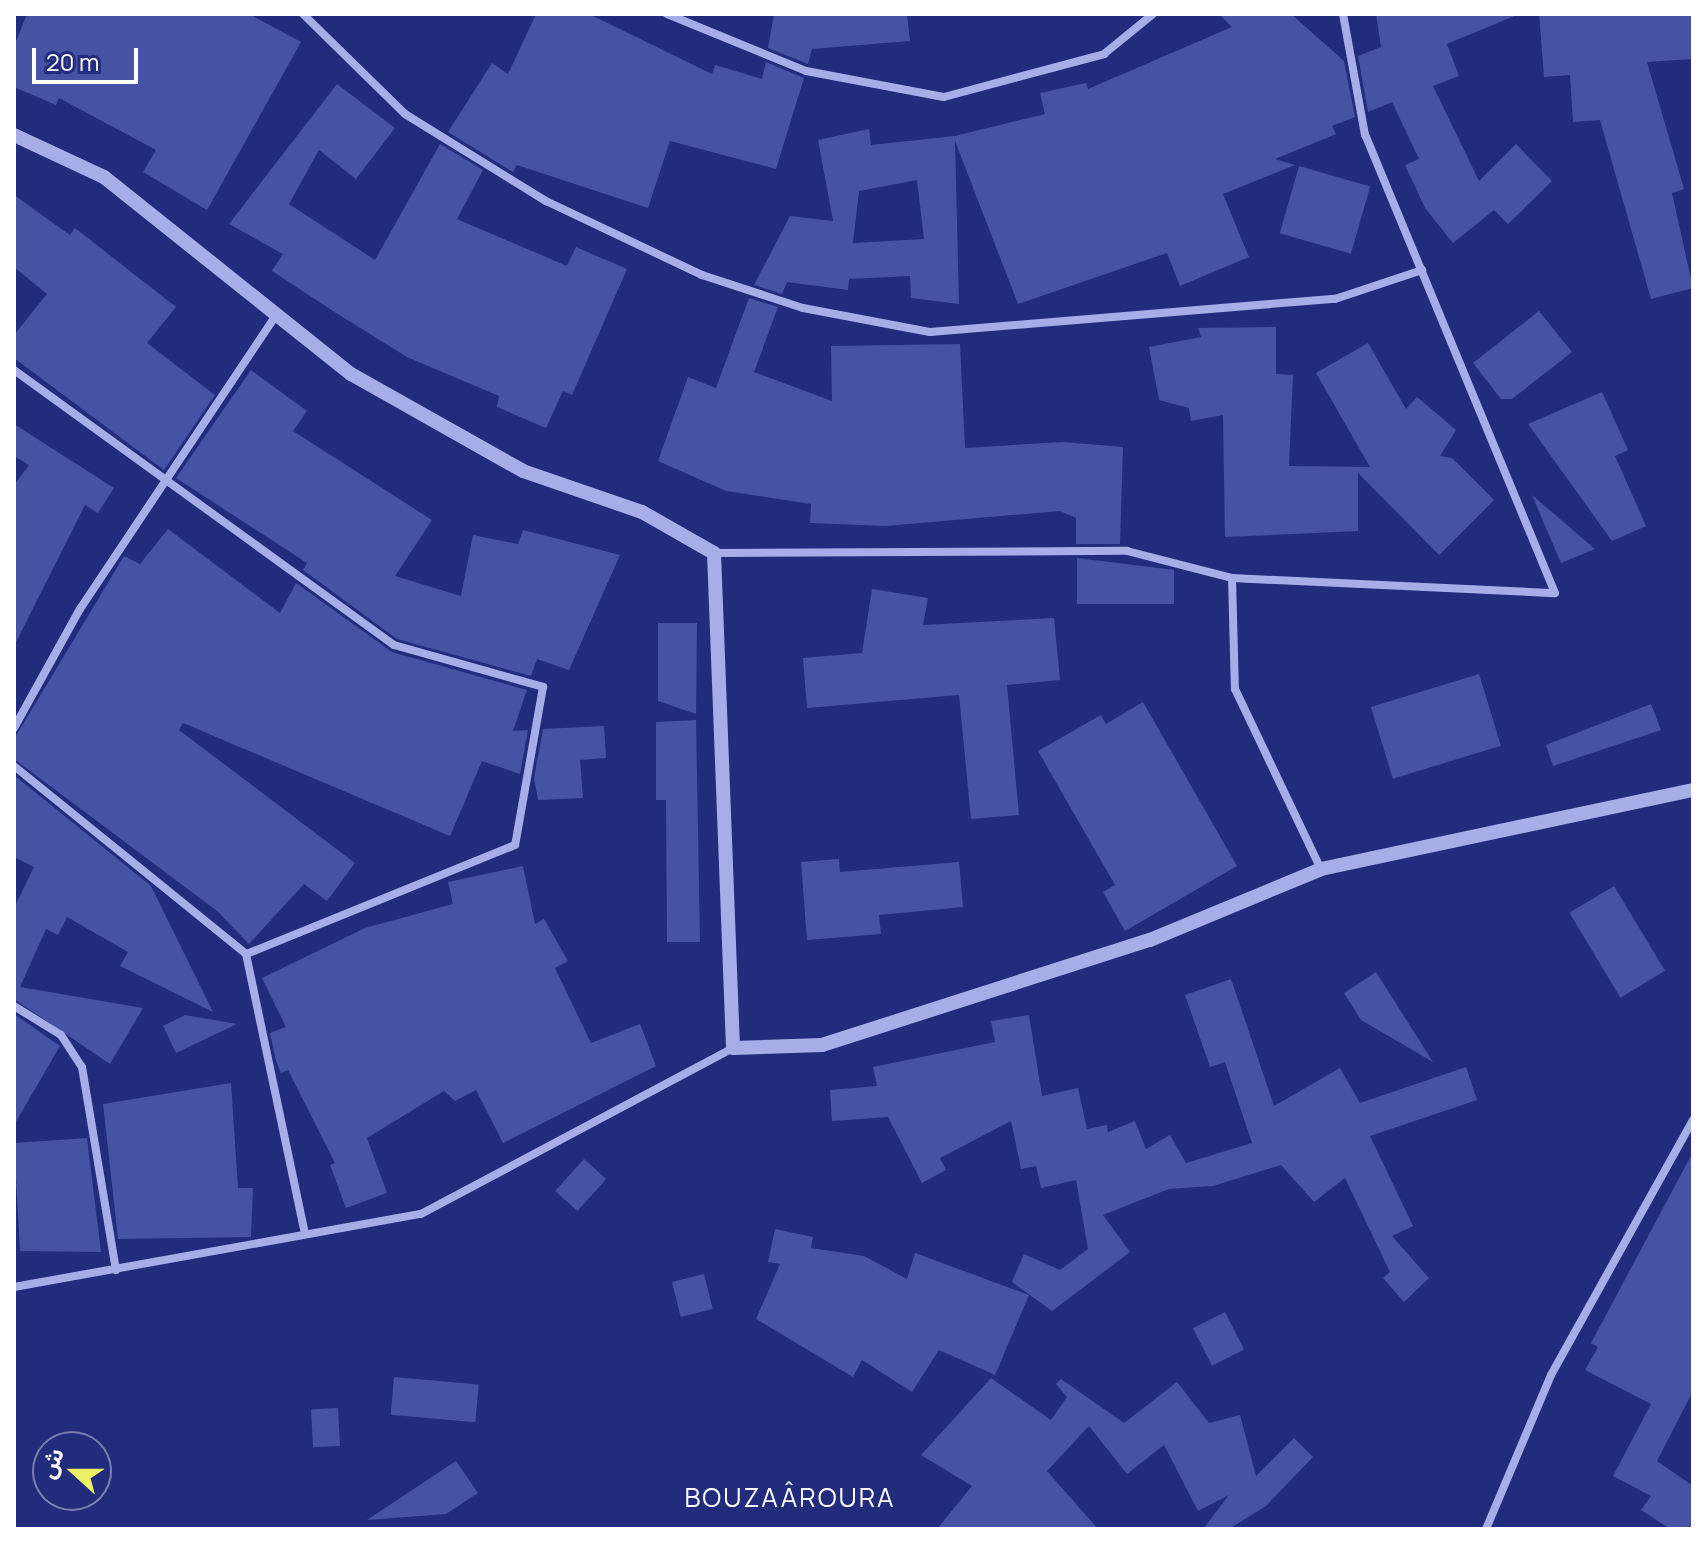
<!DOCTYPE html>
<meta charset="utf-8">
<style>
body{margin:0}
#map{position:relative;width:1707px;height:1543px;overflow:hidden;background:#222c7c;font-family:Manrope,"Noto Sans Arabic",sans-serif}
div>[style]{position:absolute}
.building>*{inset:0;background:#4652a3;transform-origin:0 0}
.minor>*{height:8px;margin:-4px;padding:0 4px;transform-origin:4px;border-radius:4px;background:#a5aee6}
.tertiary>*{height:14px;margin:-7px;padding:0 7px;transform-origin:7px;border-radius:7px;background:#a5aee6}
span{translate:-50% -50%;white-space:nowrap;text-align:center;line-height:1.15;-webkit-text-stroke:7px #222c7c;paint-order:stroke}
.neighbourhood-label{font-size:26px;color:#fff;letter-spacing:2px}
.frame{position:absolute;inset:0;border:16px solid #fff;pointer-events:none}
.north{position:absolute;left:32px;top:1431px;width:80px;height:80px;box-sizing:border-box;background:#222c7c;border:2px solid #7a80b0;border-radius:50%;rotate:291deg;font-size:22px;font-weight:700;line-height:32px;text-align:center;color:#fff}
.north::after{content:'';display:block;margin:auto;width:28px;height:36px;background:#edf168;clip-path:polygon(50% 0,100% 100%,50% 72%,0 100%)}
.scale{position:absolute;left:32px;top:48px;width:106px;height:36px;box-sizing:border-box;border:4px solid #fff;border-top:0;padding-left:10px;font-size:24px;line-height:28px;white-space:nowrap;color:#fff;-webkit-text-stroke:6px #222c7c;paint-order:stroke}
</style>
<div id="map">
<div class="building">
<div style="clip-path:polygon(27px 14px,249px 14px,301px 42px,207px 210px,143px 172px,156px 150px,59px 98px,56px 105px,14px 87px,14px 46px)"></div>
<div style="clip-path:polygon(536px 14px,589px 14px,712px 74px,715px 65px,762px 79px,766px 62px,804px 78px,776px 169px,670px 141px,648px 208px,517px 165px,513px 172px,448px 132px,492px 63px,508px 74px)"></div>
<div style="clip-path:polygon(774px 14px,907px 14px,910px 41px,812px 49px,808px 64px,768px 48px)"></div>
<div style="clip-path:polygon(evenodd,1219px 14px,1291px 14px,1344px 61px,1355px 117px,1332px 126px,1336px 134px,1275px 159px,1295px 165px,1223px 194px,1249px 257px,1180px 286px,1167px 253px,1018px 304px,955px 141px,959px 304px,911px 298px,910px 276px,849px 279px,848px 290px,787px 282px,782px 294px,754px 285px,790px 216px,833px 221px,818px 140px,869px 129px,871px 145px,955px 136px,1045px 114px,1040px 93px,1086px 83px,1088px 89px,1232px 27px,1219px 14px,917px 180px,924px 239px,853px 243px,859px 191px,917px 180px)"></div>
<div style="clip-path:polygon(1376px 14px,1519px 14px,1447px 44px,1459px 76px,1433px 86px,1479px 181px,1516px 144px,1552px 181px,1508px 224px,1494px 210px,1453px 243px,1425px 208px,1405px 165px,1419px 159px,1392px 102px,1368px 112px,1358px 56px,1381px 47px)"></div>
<div style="clip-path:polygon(1539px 14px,1693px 14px,1693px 59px,1647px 62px,1684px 189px,1672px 193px,1693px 288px,1651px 299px,1600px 120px,1573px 122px,1570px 75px,1544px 77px)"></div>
<div style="clip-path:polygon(337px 84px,395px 128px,356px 179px,319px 150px,289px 204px,375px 260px,440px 144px,483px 170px,457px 219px,567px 266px,576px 247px,627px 269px,572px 395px,563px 391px,546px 428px,497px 407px,499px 396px,407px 357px,333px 311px,272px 271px,283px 254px,229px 224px)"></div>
<div style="left:1299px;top:166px;width:74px;height:70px;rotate:16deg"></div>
<div style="clip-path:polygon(14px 195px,70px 235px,75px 228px,176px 307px,147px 343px,215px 395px,164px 470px,14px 358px,14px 335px,47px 294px,14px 267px)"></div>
<div style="clip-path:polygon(749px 298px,778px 307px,754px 372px,832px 401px,831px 346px,960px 344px,965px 448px,1062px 442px,1123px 447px,1120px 544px,1076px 544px,1076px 518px,1060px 511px,886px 526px,810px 523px,811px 504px,726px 491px,658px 461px,688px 377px,716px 388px)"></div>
<div style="clip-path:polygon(1539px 311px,1572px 352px,1512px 399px,1501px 399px,1473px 363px)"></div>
<div style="clip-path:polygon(1276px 327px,1276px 374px,1293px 375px,1289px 466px,1370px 467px,1316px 373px,1368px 343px,1406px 409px,1417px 397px,1456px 430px,1440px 456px,1452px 458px,1494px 500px,1439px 555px,1358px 473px,1358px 531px,1225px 537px,1223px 415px,1191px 421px,1189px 408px,1159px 400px,1149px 347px,1201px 337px,1198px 328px)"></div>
<div style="clip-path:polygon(251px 370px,307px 411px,293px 431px,432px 520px,395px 576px,461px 596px,473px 535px,518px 544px,523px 530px,620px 555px,569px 670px,537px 659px,531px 676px,397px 639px,303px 570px,307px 563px,176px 478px)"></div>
<div style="clip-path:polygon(1602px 392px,1628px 450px,1615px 456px,1646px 526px,1612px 541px,1528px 424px)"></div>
<div style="clip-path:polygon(14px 424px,114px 488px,98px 513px,85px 505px,14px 646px,14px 485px,29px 465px,14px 456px)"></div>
<div style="clip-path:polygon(1532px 495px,1595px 549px,1561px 563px)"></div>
<div style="clip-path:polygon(168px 529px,280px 613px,296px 583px,392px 652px,527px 690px,513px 731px,528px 730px,520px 774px,482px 761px,450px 836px,183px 723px,179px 730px,355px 863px,327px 901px,304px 884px,249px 944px,217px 911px,14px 759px,14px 739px,124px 556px,140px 564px)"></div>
<div style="clip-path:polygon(1077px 558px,1174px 570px,1174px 604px,1077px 604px)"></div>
<div style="clip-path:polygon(872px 589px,928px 598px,923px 625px,1054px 618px,1060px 680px,1007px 685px,1019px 815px,971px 819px,959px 695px,807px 708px,803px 658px,862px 653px)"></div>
<div style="clip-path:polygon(658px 623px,697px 623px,696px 714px,658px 701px)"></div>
<div style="left:1479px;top:674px;width:75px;height:113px;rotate:73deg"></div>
<div style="clip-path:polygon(1143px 702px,1237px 866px,1125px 931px,1103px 892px,1115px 885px,1038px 751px,1101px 715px,1106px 724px)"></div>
<div style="clip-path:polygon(1651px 704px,1661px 730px,1553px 766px,1546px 745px)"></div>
<div style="clip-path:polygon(696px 720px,700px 942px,667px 942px,666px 800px,656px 800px,656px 722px)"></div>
<div style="clip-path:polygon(604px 726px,606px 758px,580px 760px,583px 798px,538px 800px,534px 778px,543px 729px)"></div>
<div style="clip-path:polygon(14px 775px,151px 886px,213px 1012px,120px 966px,128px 952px,67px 917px,58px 935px,46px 929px,20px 987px,143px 1008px,110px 1064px,14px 999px,14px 908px,34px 867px,14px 857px)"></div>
<div style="clip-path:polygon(839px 859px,840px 872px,959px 862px,963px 907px,879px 915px,881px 934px,807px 940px,801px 862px)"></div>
<div style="clip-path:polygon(523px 866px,535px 924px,544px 919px,568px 961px,555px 968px,591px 1043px,640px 1024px,656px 1066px,503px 1143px,476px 1090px,455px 1101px,444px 1091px,367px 1138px,387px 1193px,346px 1208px,330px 1165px,335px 1163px,288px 1070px,281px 1073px,276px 1061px,270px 1033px,286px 1027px,262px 978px,365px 928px,453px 904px,448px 882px)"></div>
<div style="left:1614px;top:886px;width:99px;height:52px;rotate:59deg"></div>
<div style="clip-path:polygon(1376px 972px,1433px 1062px,1361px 1020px,1344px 993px)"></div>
<div style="clip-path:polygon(1231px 979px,1274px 1106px,1340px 1068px,1360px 1103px,1466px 1067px,1477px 1100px,1370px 1136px,1413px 1226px,1392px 1236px,1429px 1278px,1404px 1302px,1383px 1278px,1390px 1272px,1345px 1178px,1314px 1202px,1281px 1165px,1213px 1186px,1169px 1189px,1103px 1215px,1130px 1252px,1052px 1311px,1012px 1282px,1024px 1254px,1060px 1270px,1088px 1249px,1076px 1180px,1041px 1188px,1036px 1166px,1021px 1169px,1011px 1121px,940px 1158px,946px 1170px,922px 1183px,888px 1117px,832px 1121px,830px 1090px,877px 1086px,873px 1067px,995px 1042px,991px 1021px,1029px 1015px,1042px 1096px,1078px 1088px,1087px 1129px,1107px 1125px,1108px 1132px,1135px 1121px,1146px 1149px,1170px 1135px,1186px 1163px,1252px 1143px,1225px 1062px,1210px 1067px,1185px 995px)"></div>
<div style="clip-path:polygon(14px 1014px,60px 1046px,14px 1125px)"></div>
<div style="clip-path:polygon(185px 1015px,237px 1024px,176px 1053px,163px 1026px)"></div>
<div style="clip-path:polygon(231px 1083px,238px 1188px,253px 1188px,251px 1237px,118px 1239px,103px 1104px)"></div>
<div style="clip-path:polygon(87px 1138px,101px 1252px,20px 1251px,14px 1143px)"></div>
<div style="clip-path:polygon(1693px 1152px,1693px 1391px,1657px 1461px,1693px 1486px,1693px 1529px,1670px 1529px,1641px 1510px,1651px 1496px,1613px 1476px,1651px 1404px,1585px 1370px,1598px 1347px,1591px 1343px)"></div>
<div style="left:584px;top:1159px;width:30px;height:43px;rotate:42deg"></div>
<div style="clip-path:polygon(775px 1229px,813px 1237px,811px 1248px,864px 1256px,907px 1279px,915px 1253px,1029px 1295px,995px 1375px,939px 1350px,912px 1392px,862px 1360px,853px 1377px,756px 1319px,780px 1264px,768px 1262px)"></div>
<div style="left:704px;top:1274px;width:36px;height:33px;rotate:76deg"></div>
<div style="left:1225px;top:1312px;width:42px;height:36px;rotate:63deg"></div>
<div style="left:394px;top:1377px;width:85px;height:38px;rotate:5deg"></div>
<div style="clip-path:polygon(991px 1378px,1051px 1420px,1067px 1397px,1056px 1384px,1061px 1379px,1124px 1423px,1177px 1382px,1209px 1423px,1240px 1415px,1256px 1476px,1294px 1438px,1313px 1457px,1266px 1506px,1229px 1529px,1203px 1529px,1229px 1495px,1198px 1511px,1164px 1445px,1127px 1474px,1089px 1426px,1047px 1471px,1098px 1529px,937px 1529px,972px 1486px,921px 1455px)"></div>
<div style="left:338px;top:1408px;width:38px;height:27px;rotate:87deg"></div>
<div style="clip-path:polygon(456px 1461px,478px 1493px,446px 1514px,367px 1520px)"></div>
</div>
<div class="minor">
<div style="left:303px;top:14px;width:143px;rotate:44.4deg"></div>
<div style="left:405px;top:114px;width:166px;rotate:31.7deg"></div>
<div style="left:546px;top:201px;width:173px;rotate:25.4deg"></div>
<div style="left:702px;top:275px;width:106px;rotate:18.1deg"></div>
<div style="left:803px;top:308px;width:129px;rotate:10.7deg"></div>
<div style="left:930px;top:332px;width:406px;rotate:-4.7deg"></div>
<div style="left:1335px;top:299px;width:92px;rotate:-18.4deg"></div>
<div style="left:667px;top:14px;width:150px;rotate:22.3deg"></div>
<div style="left:806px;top:71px;width:140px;rotate:10.7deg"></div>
<div style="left:944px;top:97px;width:166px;rotate:-15deg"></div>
<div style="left:1104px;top:54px;width:63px;rotate:-39.2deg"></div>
<div style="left:14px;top:370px;width:469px;rotate:35.9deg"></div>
<div style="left:394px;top:645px;width:155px;rotate:15.7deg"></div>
<div style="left:543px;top:687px;width:160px;rotate:100deg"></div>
<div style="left:515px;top:845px;width:290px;rotate:157.9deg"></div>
<div style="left:714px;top:553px;width:413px;rotate:-0.3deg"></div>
<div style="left:1127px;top:551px;width:108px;rotate:14.4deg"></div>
<div style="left:1232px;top:578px;width:111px;rotate:88.5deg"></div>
<div style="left:1235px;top:689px;width:199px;rotate:64.5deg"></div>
<div style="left:1232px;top:578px;width:323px;rotate:2.7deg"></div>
<div style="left:1555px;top:593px;width:496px;rotate:-112.5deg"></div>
<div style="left:1365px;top:135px;width:123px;rotate:-100.3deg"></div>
<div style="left:14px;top:728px;width:136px;rotate:-61deg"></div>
<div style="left:80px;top:609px;width:355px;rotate:-56.3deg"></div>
<div style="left:14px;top:766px;width:299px;rotate:39deg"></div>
<div style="left:246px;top:954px;width:285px;rotate:78.1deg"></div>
<div style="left:14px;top:1006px;width:55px;rotate:31.7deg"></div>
<div style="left:61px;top:1035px;width:38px;rotate:57deg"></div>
<div style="left:82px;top:1067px;width:206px;rotate:80.5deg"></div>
<div style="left:14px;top:1287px;width:413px;rotate:-10.2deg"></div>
<div style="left:421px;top:1214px;width:353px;rotate:-28deg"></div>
<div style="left:1486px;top:1529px;width:167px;rotate:-67.1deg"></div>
<div style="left:1551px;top:1375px;width:292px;rotate:-60.9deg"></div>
</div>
<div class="tertiary">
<div style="left:14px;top:135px;width:99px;rotate:25deg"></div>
<div style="left:104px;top:177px;width:316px;rotate:38.6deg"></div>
<div style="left:351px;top:374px;width:197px;rotate:29.4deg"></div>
<div style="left:523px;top:471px;width:126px;rotate:19deg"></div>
<div style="left:642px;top:512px;width:83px;rotate:29.7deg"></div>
<div style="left:714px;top:553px;width:495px;rotate:87.8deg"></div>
<div style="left:733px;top:1048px;width:89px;rotate:-1.9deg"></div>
<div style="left:822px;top:1045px;width:344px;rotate:-17.8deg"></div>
<div style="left:1150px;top:940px;width:185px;rotate:-22.5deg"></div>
<div style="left:1321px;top:869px;width:380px;rotate:-12deg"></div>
</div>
<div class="neighbourhood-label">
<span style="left:790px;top:1498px">BOUZAÂROURA</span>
</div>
<div class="frame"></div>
<div class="north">ش</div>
<div class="scale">20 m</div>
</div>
